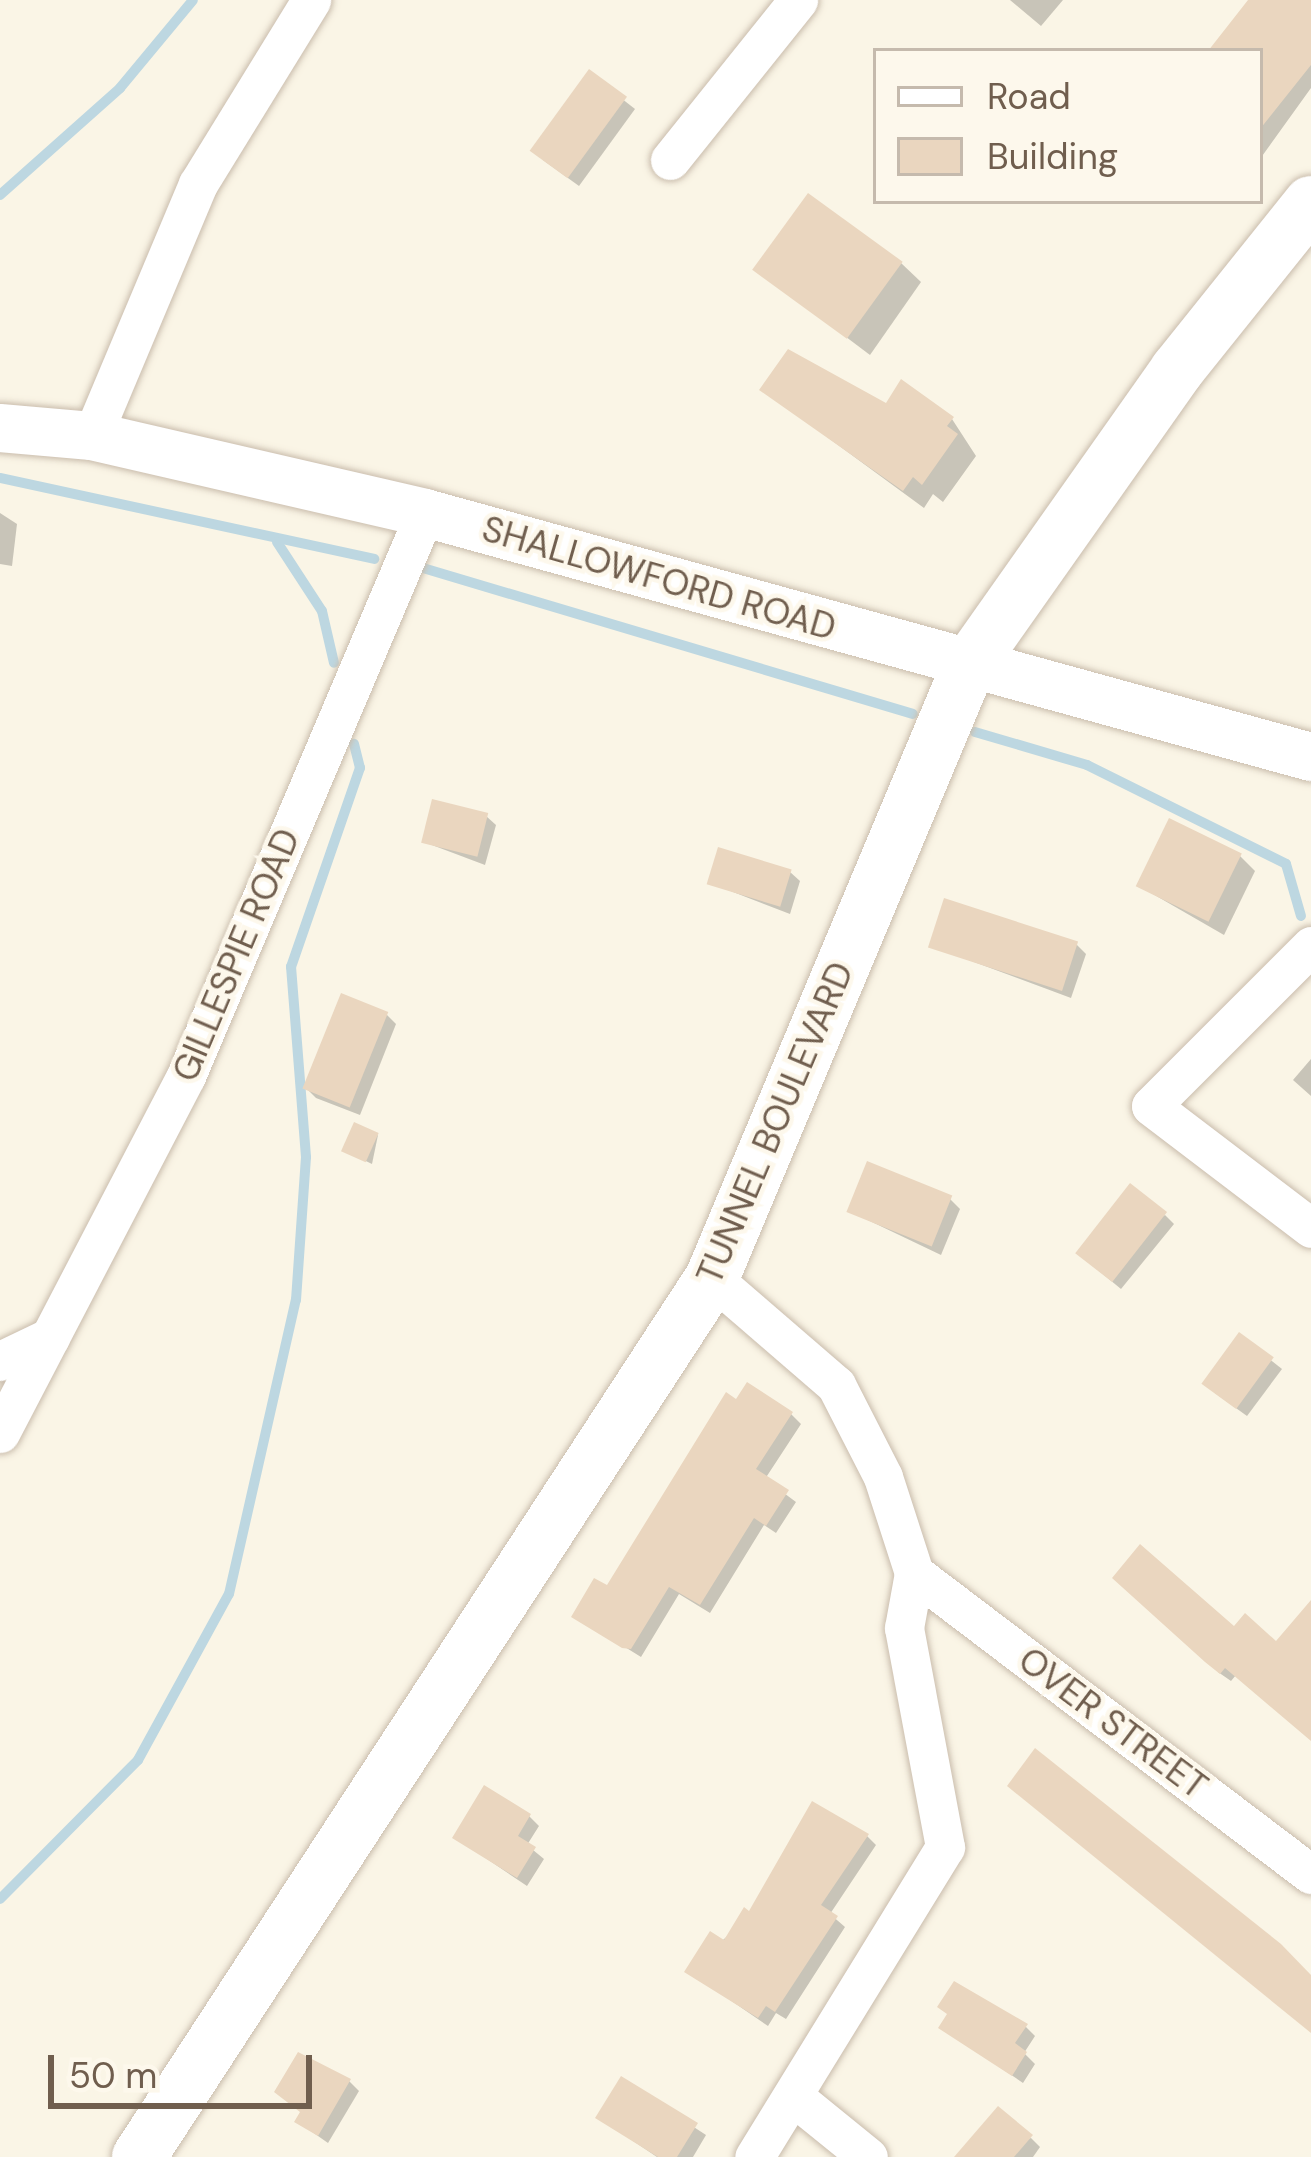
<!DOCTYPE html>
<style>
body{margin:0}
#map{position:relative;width:1311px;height:2157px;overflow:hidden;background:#faf5e6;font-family:"DM Sans",sans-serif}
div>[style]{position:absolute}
.shadow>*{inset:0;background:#0003}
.stream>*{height:10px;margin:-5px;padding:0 5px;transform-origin:5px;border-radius:5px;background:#bdd7e1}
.building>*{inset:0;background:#ead6bf;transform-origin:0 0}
.roads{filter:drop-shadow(0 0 3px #cabdad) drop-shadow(0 0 3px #cabdad)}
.minor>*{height:39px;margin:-19.5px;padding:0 19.5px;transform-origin:19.5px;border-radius:19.5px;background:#fff}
.tertiary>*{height:48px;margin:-24px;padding:0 24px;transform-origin:24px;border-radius:24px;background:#fff}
.secondary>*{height:54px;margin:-27px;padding:0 27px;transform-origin:27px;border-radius:27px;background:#fff}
span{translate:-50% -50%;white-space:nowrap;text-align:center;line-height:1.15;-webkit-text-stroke:9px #fdf8ec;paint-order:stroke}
.street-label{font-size:36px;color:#705e4e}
.legend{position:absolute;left:873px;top:48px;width:390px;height:156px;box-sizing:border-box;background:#fdf8ec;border:3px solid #c5baad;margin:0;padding:15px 21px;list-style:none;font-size:36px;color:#705e4e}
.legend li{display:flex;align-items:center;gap:24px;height:60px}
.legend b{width:60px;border:3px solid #c5baad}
.scale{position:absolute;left:48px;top:2055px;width:264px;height:54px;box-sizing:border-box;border:6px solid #705e4e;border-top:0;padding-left:15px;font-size:36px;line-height:42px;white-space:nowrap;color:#705e4e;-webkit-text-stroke:9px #fdf8ec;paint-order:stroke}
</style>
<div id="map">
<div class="shadow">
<div style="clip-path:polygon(1010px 0,1063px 0,1041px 26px)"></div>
<div style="clip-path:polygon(1265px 0,1311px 0,1311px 88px,1260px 159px,1260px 51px,1228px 51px)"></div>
<div style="clip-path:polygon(589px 73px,635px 109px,579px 186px,543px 160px)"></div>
<div style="clip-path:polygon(901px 263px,921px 282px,870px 355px,757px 270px)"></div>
<div style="clip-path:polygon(763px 390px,952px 419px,976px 456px,943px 502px,933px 494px,924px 508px)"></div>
<div style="clip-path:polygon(0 513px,17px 524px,12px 566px,0 564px)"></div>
<div style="clip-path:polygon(486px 816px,496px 825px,485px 865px,424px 842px)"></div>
<div style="clip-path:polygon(1240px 856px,1255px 871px,1224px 935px,1139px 886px)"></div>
<div style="clip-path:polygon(790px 872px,800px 881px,790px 914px,710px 883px)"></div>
<div style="clip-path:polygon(1076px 944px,1086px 954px,1071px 998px,931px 946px)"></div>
<div style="clip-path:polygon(386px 1014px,396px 1024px,360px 1115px,316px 1098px,306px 1088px)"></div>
<div style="clip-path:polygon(1311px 1059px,1311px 1096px,1293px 1080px)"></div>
<div style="clip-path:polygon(378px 1135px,372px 1164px,345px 1151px)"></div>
<div style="clip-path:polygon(950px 1199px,960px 1209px,941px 1255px,849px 1211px)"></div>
<div style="clip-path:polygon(1165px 1215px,1174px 1224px,1121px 1289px,1087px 1261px)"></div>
<div style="clip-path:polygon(1240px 1336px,1282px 1369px,1247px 1416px,1215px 1393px)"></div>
<div style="clip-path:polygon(737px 1404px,791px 1414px,801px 1424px,765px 1479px,796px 1502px,776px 1533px,764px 1525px,710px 1613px,679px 1594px,641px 1657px,575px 1616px,608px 1589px)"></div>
<div style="clip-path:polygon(1311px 1629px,1311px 1739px,1236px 1675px,1231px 1681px,1218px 1672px,1234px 1630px,1276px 1646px)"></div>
<div style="clip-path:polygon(529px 1816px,539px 1826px,527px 1845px,544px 1859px,527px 1886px,456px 1838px)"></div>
<div style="clip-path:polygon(867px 1836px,876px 1845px,830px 1914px,845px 1927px,786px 2019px,776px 2013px,768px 2026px,688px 1971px,750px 1916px)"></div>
<div style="clip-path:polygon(1026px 2027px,1035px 2036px,1024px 2053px,1035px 2064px,1023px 2083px,942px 2028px)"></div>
<div style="clip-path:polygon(622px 2080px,706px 2135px,693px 2157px,657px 2157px,599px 2118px)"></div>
<div style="clip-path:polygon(349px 2081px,359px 2091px,328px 2143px,298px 2122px)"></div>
<div style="clip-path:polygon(1031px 2138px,1040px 2147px,1033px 2157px,958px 2157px)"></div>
</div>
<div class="stream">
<div style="left:0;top:195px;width:161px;rotate:-41.7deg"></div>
<div style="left:120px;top:88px;width:114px;rotate:-50.3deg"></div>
<div style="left:0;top:478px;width:383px;rotate:12.2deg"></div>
<div style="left:277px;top:542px;width:82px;rotate:56.9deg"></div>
<div style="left:322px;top:611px;width:53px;rotate:77deg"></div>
<div style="left:423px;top:568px;width:511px;rotate:16.59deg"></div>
<div style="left:975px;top:732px;width:117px;rotate:16.4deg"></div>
<div style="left:1087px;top:765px;width:222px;rotate:26.4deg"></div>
<div style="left:1286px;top:864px;width:54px;rotate:73.9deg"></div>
<div style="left:0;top:1899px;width:196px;rotate:-45.2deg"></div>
<div style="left:138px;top:1760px;width:189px;rotate:-61.3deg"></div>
<div style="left:229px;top:1594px;width:302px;rotate:-77.2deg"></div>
<div style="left:296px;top:1300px;width:143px;rotate:-86deg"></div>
<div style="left:306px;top:1157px;width:191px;rotate:-94.5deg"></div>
<div style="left:291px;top:967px;width:211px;rotate:-70.9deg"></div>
<div style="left:360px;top:768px;width:25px;rotate:-104deg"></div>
</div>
<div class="building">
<div style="clip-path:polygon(1248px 0,1311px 0,1311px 65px,1260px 129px,1260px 51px,1208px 51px)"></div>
<div style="left:589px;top:69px;width:47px;height:101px;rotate:36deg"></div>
<div style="left:808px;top:193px;width:117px;height:95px;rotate:36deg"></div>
<div style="clip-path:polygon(788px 349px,886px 403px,901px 379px,954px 417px,947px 426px,958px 434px,922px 485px,913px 477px,903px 491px,759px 390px)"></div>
<div style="left:432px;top:799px;width:58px;height:45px;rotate:14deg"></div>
<div style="left:1169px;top:818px;width:81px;height:76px;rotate:26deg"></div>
<div style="left:718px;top:847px;width:77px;height:39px;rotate:17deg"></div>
<div style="left:944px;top:898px;width:141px;height:52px;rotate:18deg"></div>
<div style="left:341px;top:993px;width:51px;height:103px;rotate:22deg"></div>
<div style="left:354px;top:1122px;width:27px;height:32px;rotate:24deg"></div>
<div style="left:867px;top:1161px;width:92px;height:55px;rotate:22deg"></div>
<div style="left:1130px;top:1183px;width:47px;height:89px;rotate:38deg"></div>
<div style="left:1239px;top:1332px;width:43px;height:64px;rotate:36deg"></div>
<div style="clip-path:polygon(747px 1382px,793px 1412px,756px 1469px,789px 1490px,766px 1526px,754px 1518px,700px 1605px,669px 1587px,631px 1649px,622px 1648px,571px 1617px,594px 1578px,607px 1585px,726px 1392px,736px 1399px)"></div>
<div style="clip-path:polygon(1140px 1544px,1234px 1626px,1245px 1613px,1276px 1641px,1311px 1600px,1311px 1741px,1225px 1668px,1220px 1674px,1205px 1662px,1112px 1578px)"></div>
<div style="clip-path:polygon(1035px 1748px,1281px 1944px,1311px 1975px,1311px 2033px,1007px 1786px)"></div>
<div style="clip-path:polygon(484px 1785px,531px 1814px,518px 1836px,536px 1847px,517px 1878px,452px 1838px)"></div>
<div style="clip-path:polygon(812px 1801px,869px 1834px,821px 1905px,838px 1916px,775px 2012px,766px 2006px,758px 2018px,684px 1972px,710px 1931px,724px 1940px,744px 1907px,749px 1911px)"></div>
<div style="clip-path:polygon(954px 1981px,1028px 2024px,1015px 2043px,1027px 2052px,1012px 2076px,938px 2028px,947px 2014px,937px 2007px)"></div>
<div style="clip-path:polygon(298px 2052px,351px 2079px,318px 2136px,294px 2122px,300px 2112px,274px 2092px)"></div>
<div style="clip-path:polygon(621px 2076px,698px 2123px,677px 2157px,658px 2157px,595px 2118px)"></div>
<div style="clip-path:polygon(998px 2106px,1033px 2135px,1014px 2157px,954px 2157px)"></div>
</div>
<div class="roads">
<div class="minor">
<div style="left:670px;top:160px;width:205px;rotate:-51.3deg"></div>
<div style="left:92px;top:436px;width:273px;rotate:-67.2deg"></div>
<div style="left:198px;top:184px;width:216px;rotate:-58.4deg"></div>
<div style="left:1311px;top:946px;width:226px;rotate:135deg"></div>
<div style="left:1151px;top:1106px;width:201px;rotate:37.3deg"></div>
<div style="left:712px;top:1278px;width:164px;rotate:40.8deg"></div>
<div style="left:836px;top:1385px;width:103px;rotate:62.9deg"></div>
<div style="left:883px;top:1477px;width:101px;rotate:72.1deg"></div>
<div style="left:914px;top:1573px;width:56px;rotate:100.3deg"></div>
<div style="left:904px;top:1628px;width:223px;rotate:79.4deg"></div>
<div style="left:945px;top:1847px;width:364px;rotate:121.6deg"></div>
<div style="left:0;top:1361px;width:55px;rotate:-25.6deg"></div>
<div style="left:50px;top:1337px;width:294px;rotate:-62.5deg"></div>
<div style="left:186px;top:1076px;width:612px;rotate:-67deg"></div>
<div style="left:0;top:1433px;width:108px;rotate:-62.5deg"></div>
<div style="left:914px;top:1573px;width:498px;rotate:37.2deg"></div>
<div style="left:794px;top:2097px;width:95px;rotate:39deg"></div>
</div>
<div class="tertiary">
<div style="left:0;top:428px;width:92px;rotate:5deg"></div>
<div style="left:92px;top:436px;width:342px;rotate:13deg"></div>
<div style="left:425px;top:513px;width:919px;rotate:15.4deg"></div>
</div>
<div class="secondary">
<div style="left:139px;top:2157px;width:1049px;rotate:-56.9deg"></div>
<div style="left:712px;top:1278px;width:665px;rotate:-67.25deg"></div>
<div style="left:969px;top:665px;width:361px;rotate:-54.8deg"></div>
<div style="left:1177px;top:370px;width:214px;rotate:-51.3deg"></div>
</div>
</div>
<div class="street-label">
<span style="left:659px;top:578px;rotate:16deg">SHALLOWFORD ROAD</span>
<span style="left:236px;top:955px;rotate:-67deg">GILLESPIE ROAD</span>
<span style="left:775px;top:1123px;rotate:-67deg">TUNNEL BOULEVARD</span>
<span style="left:1113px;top:1723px;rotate:37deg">OVER STREET</span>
</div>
<ul class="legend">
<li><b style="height:15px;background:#fff"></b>Road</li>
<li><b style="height:33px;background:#ead6bf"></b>Building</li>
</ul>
<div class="scale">50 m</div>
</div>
